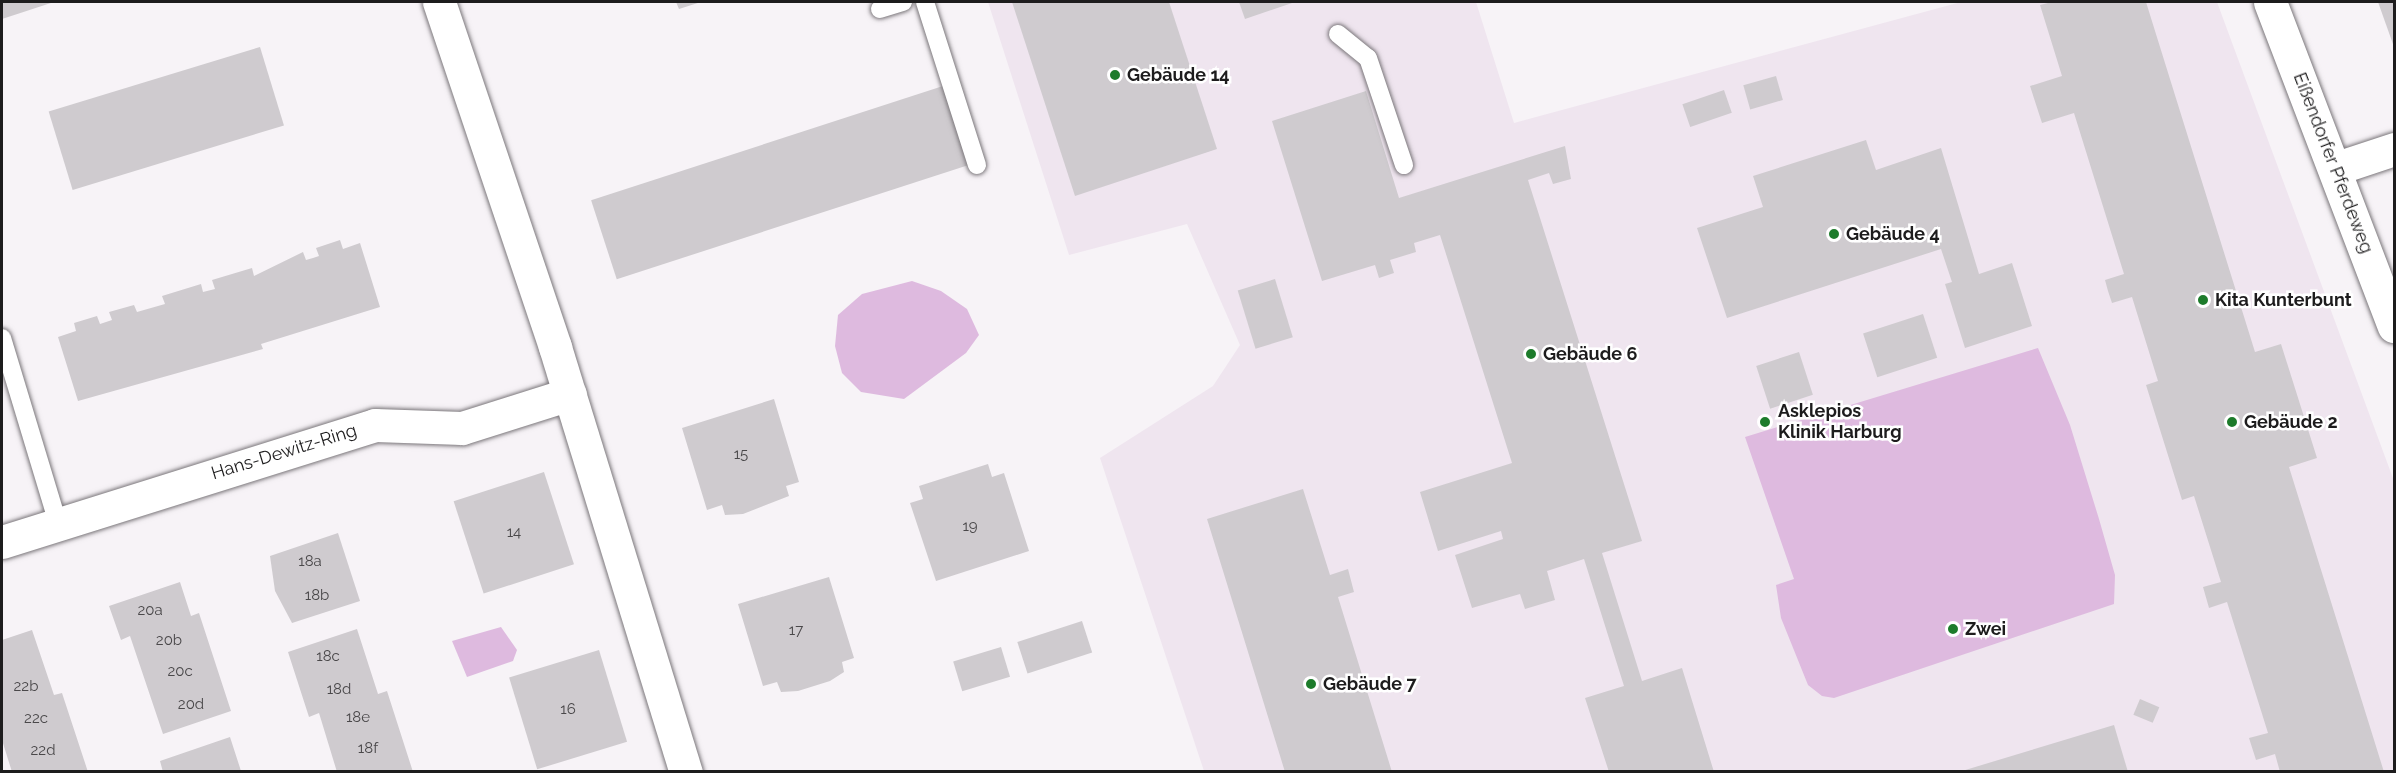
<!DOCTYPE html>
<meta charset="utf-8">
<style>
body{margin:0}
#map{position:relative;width:2396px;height:773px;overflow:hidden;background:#f7f3f7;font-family:Raleway,sans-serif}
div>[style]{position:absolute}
.built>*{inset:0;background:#efe5ef}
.green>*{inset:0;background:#debadf}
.building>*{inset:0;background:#cfcbcf;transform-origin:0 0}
.roads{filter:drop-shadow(0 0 2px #7b777b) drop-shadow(0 0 2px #7b777b)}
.lane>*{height:18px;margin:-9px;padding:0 9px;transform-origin:9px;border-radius:9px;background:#fff}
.street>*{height:33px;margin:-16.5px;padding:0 16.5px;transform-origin:16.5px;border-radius:16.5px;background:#fff}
.dots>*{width:16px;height:16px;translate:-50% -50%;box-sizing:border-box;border:3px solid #fff;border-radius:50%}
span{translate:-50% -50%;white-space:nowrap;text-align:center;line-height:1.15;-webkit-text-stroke:5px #fff;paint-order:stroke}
.number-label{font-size:15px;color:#4a484a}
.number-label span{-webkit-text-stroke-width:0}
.poi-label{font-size:18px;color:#1d1c1d;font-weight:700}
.left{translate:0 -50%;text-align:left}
.street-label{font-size:18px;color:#1d1c1d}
.frame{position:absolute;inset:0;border:3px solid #1d1c1d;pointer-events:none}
</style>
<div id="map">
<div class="built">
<div style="clip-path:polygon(988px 2px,1476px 2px,1514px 123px,1961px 2px,2217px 2px,2394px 481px,2394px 771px,1204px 771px,1100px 458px,1213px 386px,1240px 345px,1187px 224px,1069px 255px)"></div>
</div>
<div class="green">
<div style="clip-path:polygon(912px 281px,941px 291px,967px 309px,979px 335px,966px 353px,904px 399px,861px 392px,842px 373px,835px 346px,838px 315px,862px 294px)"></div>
<div style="clip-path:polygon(2038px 348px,2070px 425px,2099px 519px,2115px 575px,2114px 604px,1834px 698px,1822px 696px,1808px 685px,1781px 618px,1776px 585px,1794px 579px,1745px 437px)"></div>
<div style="clip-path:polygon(501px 627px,517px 650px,513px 661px,467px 677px,452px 641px)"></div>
</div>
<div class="building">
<div style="clip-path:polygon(2px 2px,54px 2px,2px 19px)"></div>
<div style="clip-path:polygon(676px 2px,701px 2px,679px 9px)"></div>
<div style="clip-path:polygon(1012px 2px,1169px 2px,1217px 149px,1075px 196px)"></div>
<div style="clip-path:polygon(1239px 2px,1295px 2px,1245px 19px)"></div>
<div style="clip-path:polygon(2052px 2px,2146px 2px,2255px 352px,2281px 344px,2317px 458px,2289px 467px,2384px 772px,2280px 772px,2275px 754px,2256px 760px,2249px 738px,2268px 733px,2227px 602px,2209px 608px,2203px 587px,2221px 582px,2194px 496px,2182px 500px,2146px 385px,2158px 381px,2132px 297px,2112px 303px,2108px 291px,2105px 280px,2124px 274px,2074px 113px,2042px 123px,2030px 86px,2062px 76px,2040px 5px)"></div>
<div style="clip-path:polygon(2378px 2px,2394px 2px,2394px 47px)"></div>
<div style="left:260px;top:47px;width:82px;height:221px;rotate:73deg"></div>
<div style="left:1776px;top:76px;width:25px;height:34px;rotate:74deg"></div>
<div style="left:943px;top:86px;width:83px;height:370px;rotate:72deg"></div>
<div style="left:1724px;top:90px;width:24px;height:44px;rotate:71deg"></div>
<div style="clip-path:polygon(1366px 91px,1399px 198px,1565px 146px,1571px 179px,1553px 184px,1549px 173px,1528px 180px,1642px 541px,1602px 553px,1642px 681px,1682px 668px,1714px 772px,1609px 772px,1585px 698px,1624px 686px,1584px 559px,1547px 571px,1555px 600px,1525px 609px,1520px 594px,1472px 608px,1455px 555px,1503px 539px,1501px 531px,1438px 551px,1420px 492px,1512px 463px,1440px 235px,1414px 243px,1416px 252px,1390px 260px,1394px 273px,1379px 278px,1375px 265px,1322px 281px,1272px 121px)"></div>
<div style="clip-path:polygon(1866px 140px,1876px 170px,1941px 148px,1979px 274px,2012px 263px,2032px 326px,1965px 348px,1945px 284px,1952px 282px,1941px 249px,1727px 318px,1697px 228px,1763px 207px,1753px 176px)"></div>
<div style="clip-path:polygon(340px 240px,343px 249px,360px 243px,380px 307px,261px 344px,263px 349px,78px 401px,58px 337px,76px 331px,74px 323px,97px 316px,100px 324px,112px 320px,109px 312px,134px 305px,137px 312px,165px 304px,162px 296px,201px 284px,203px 292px,215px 289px,212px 280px,252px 268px,254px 276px,303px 252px,306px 260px,313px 258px,319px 256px,316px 248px)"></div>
<div style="left:1275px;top:279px;width:61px;height:39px;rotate:73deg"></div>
<div style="left:1923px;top:314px;width:46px;height:63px;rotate:72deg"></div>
<div style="left:1799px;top:352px;width:45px;height:45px;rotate:72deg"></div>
<div style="clip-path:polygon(774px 399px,799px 482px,786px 486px,789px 496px,743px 514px,725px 515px,722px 505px,707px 510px,682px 428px)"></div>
<div style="clip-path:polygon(988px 464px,992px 477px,1004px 473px,1029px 551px,936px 581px,910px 503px,923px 499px,919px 486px)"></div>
<div style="left:544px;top:472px;width:97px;height:95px;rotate:72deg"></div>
<div style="clip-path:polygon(1303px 489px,1330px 575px,1348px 569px,1354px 592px,1338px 597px,1392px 772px,1285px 772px,1207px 519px)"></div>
<div style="clip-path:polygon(338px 533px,360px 601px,292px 623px,275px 591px,270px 556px)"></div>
<div style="clip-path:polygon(829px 577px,854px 658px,842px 662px,844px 672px,830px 681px,798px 691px,781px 692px,777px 682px,763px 686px,738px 604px)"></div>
<div style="clip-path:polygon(180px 582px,191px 616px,199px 613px,231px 711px,163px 734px,130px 636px,121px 640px,109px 606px)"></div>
<div style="left:1082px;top:621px;width:33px;height:68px;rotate:72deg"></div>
<div style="clip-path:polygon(357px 629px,378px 694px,387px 691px,413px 772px,337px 772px,319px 713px,309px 717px,288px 652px)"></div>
<div style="clip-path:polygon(32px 630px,54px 695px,62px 693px,88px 772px,12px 772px,2px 740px,2px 640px)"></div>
<div style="left:1001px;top:647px;width:31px;height:50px;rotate:73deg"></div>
<div style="left:599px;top:650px;width:96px;height:94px;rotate:73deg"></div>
<div style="left:2140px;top:699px;width:21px;height:17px;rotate:23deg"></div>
<div style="clip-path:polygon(2114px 725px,2128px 772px,1962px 772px,1962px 771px)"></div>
<div style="clip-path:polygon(230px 737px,241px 771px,250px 772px,163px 772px,160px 761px)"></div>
</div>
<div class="roads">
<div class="lane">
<div style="left:925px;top:2px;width:171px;rotate:72.3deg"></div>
<div style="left:880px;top:9px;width:24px;rotate:-17deg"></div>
<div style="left:1338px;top:34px;width:38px;rotate:39deg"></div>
<div style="left:1368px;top:58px;width:113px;rotate:71.4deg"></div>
<div style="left:2px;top:338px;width:194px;rotate:73.2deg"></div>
</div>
<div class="street">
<div style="left:439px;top:2px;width:364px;rotate:71.4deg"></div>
<div style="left:555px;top:347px;width:445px;rotate:72.9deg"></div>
<div style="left:2270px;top:2px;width:347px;rotate:69.1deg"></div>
<div style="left:2337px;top:168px;width:60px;rotate:-18.4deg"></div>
<div style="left:2px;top:542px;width:391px;rotate:-17.4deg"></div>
<div style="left:375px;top:425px;width:87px;rotate:2deg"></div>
<div style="left:462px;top:428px;width:113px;rotate:-17.5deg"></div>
</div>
</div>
<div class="dots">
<div style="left:1115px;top:75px;background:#1d7b2b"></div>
<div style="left:1834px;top:234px;background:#1d7b2b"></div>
<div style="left:2203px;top:300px;background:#1d7b2b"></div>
<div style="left:1531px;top:354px;background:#1d7b2b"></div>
<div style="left:1765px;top:422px;background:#1d7b2b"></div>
<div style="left:2232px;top:422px;background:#1d7b2b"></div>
<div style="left:1953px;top:629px;background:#1d7b2b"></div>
<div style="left:1311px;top:684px;background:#1d7b2b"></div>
</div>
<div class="number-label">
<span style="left:741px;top:455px">15</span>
<span style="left:970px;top:527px">19</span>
<span style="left:514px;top:533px">14</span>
<span style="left:310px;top:562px">18a</span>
<span style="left:317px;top:596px">18b</span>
<span style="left:150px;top:611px">20a</span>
<span style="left:796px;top:631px">17</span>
<span style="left:169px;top:641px">20b</span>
<span style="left:328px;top:657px">18c</span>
<span style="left:180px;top:672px">20c</span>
<span style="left:26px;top:687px">22b</span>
<span style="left:339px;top:690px">18d</span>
<span style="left:191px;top:705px">20d</span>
<span style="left:568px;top:710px">16</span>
<span style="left:358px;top:718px">18e</span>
<span style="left:36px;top:719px">22c</span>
<span style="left:368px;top:749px">18f</span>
<span style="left:43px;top:751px">22d</span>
</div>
<div class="poi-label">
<span class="left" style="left:1127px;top:75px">Gebäude 14</span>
<span class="left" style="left:1846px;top:234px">Gebäude 4</span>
<span class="left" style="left:2215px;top:300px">Kita Kunterbunt</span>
<span class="left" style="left:1543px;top:354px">Gebäude 6</span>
<span class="left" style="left:1778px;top:422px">Asklepios<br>Klinik Harburg</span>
<span class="left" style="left:2244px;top:422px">Gebäude 2</span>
<span class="left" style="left:1965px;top:629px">Zwei</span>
<span class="left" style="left:1323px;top:684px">Gebäude 7</span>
</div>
<div class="street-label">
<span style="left:2333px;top:163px;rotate:69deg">Eißendorfer Pferdeweg</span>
<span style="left:284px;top:452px;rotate:-17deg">Hans-Dewitz-Ring</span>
</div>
<div class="frame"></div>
</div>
